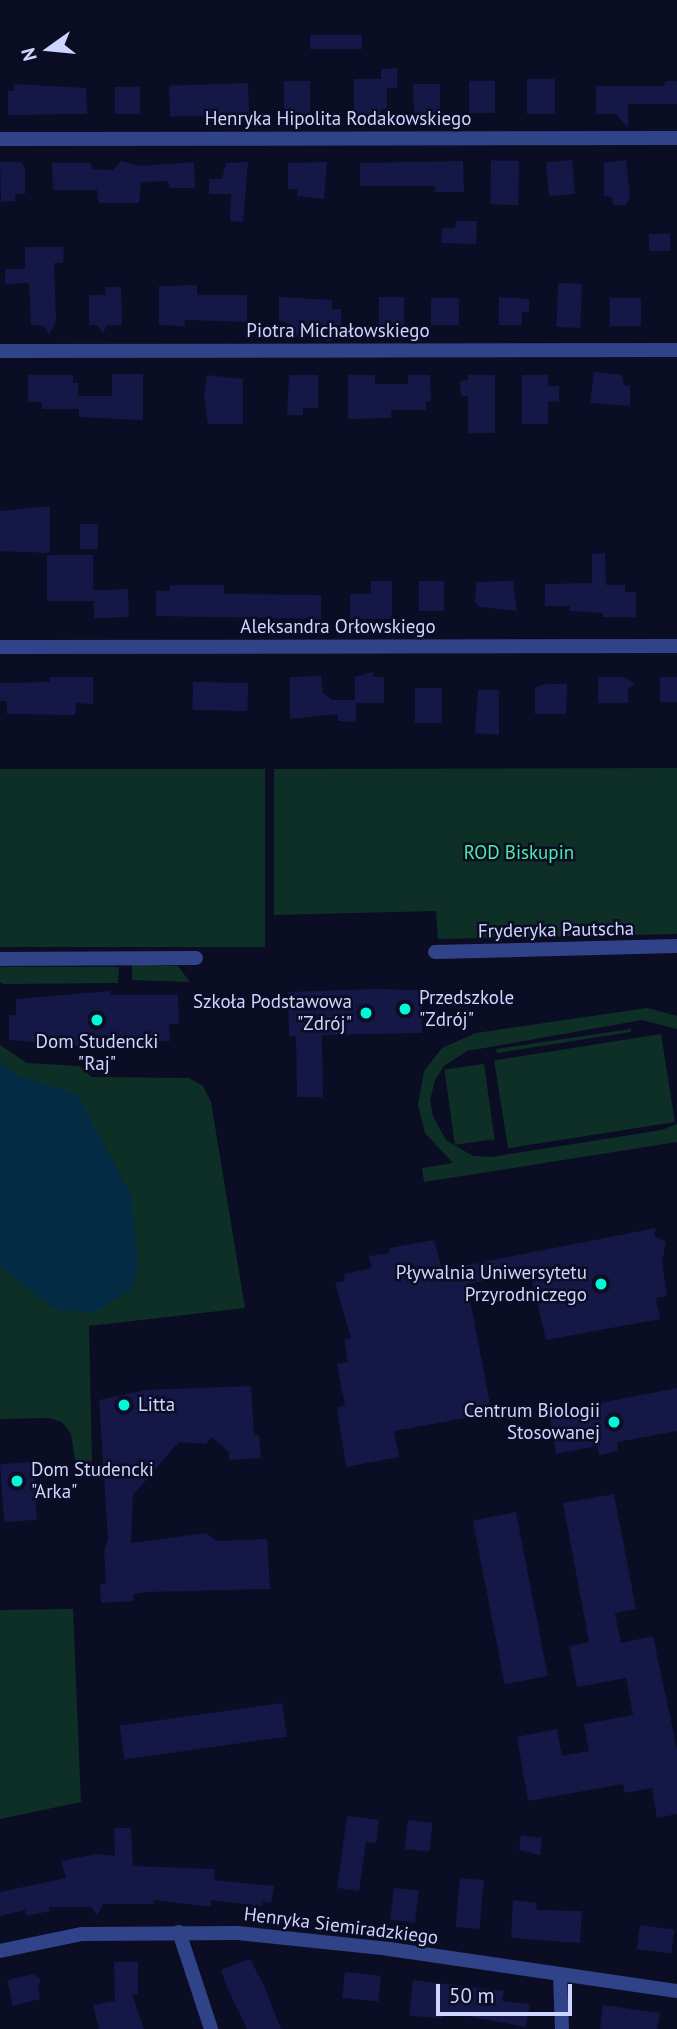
<!DOCTYPE html>
<meta charset="utf-8">
<style>
body{margin:0}
#map{position:relative;width:677px;height:2029px;overflow:hidden;background:#0b0d24;font-family:"PT Sans",sans-serif}
div>[style]{position:absolute}
.green>*{inset:0;background:#0e2f25;transform-origin:0 0}
.water>*{inset:0;background:#042b44}
.building>*{inset:0;background:#151747;transform-origin:0 0}
.minor>*{height:14px;margin:-7px;padding:0 7px;transform-origin:7px;border-radius:7px;background:#314388}
.dots>*{width:19px;height:19px;translate:-50% -50%;box-sizing:border-box;border:4px solid #0b0d24;border-radius:50%}
span{translate:-50% -50%;white-space:nowrap;text-align:center;line-height:1.15;-webkit-text-stroke:5px #0b0d24;paint-order:stroke}
.street-label{font-size:19px;color:#ced5ff}
.park-label{font-size:19px;color:#4dec9e}
.poi-label{font-size:19px;color:#ced5ff}
.left{translate:0 -50%;text-align:left}
.right{translate:-100% -50%;text-align:right}
.north{position:absolute;left:14px;top:14px;width:70px;height:70px;-webkit-text-stroke:5px #0b0d24;paint-order:stroke;rotate:255deg;font-size:19px;font-weight:700;line-height:28px;text-align:center;color:#ced5ff}
.north::after{content:'';display:block;margin:auto;width:24px;height:32px;background:#ced5ff;clip-path:polygon(50% 0,100% 100%,50% 72%,0 100%)}
.scale{position:absolute;left:436px;top:1984px;width:136px;height:32px;box-sizing:border-box;border:4px solid #ced5ff;border-top:0;padding-left:9px;font-size:21px;line-height:24px;white-space:nowrap;color:#ced5ff;-webkit-text-stroke:5px #0b0d24;paint-order:stroke}
</style>
<div id="map">
<div class="green">
<div style="clip-path:polygon(677px 768px,677px 934px,438px 939px,436px 911px,274px 915px,274px 769px)"></div>
<div style="left:0;top:769px;width:265px;height:178px"></div>
<div style="clip-path:polygon(132px 964px,178px 966px,190px 982px,132px 980px)"></div>
<div style="clip-path:polygon(0 967px,119px 967px,118px 983px,4px 984px,0 982px)"></div>
<div style="clip-path:polygon(647px 1008px,677px 1016px,677px 1029px,642px 1020px,467px 1051px,444px 1066px,435px 1080px,430px 1100px,433px 1116px,446px 1140px,473px 1156px,491px 1157px,662px 1130px,677px 1124px,677px 1142px,424px 1182px,422px 1168px,453px 1163px,425px 1133px,418px 1105px,424px 1071px,442px 1048px,476px 1033px)"></div>
<div style="clip-path:polygon(631px 1029px,631px 1032px,497px 1053px,496px 1049px)"></div>
<div style="left:661px;top:1034px;width:89px;height:169px;rotate:81deg"></div>
<div style="clip-path:polygon(0 1045px,27px 1063px,79px 1066px,92px 1077px,189px 1078px,203px 1086px,211px 1102px,245px 1308px,89px 1326px,92px 1462px,75px 1461px,71px 1434px,62px 1422px,49px 1418px,0 1419px)"></div>
<div style="left:484px;top:1064px;width:76px;height:40px;rotate:82deg"></div>
<div style="clip-path:polygon(73px 1609px,81px 1802px,0 1819px,0 1610px)"></div>
</div>
<div class="water">
<div style="clip-path:polygon(0 1063px,18px 1076px,77px 1094px,132px 1197px,138px 1266px,133px 1288px,93px 1313px,54px 1309px,0 1266px)"></div>
</div>
<div class="building">
<div style="left:310px;top:35px;width:52px;height:14px"></div>
<div style="clip-path:polygon(397px 68px,397px 88px,387px 88px,387px 109px,381px 109px,380px 121px,369px 114px,354px 114px,354px 79px,381px 79px,381px 69px)"></div>
<div style="left:527px;top:79px;width:28px;height:35px"></div>
<div style="left:284px;top:81px;width:26px;height:33px"></div>
<div style="left:469px;top:81px;width:26px;height:32px"></div>
<div style="clip-path:polygon(666px 81px,677px 81px,677px 104px,628px 104px,628px 128px,616px 114px,596px 114px,596px 86px,663px 86px)"></div>
<div style="left:248px;top:83px;width:31px;height:79px;rotate:88deg"></div>
<div style="clip-path:polygon(14px 84px,86px 88px,87px 114px,8px 115px,8px 91px,14px 91px)"></div>
<div style="clip-path:polygon(413px 84px,440px 84px,440px 114px,426px 113px,420px 120px,414px 114px)"></div>
<div style="left:140px;top:87px;width:27px;height:25px;rotate:90deg"></div>
<div style="left:572px;top:160px;width:34px;height:26px;rotate:85deg"></div>
<div style="clip-path:polygon(626px 160px,630px 196px,626px 205px,613px 205px,612px 197px,604px 196px,604px 163px)"></div>
<div style="clip-path:polygon(121px 161px,141px 166px,194px 162px,195px 188px,170px 188px,168px 181px,141px 182px,139px 203px,99px 203px,97px 190px,53px 190px,52px 163px,91px 163px,92px 169px,113px 170px)"></div>
<div style="clip-path:polygon(463px 161px,464px 192px,435px 192px,435px 186px,360px 186px,360px 163px)"></div>
<div style="left:519px;top:161px;width:44px;height:28px;rotate:91deg"></div>
<div style="clip-path:polygon(0 162px,21px 162px,25px 168px,25px 194px,15px 194px,15px 201px,1px 202px)"></div>
<div style="clip-path:polygon(248px 162px,243px 222px,230px 221px,231px 194px,209px 194px,209px 179px,222px 179px,226px 163px)"></div>
<div style="clip-path:polygon(327px 162px,324px 199px,297px 196px,298px 189px,288px 189px,288px 163px)"></div>
<div style="clip-path:polygon(456px 221px,477px 221px,476px 244px,441px 243px,442px 228px,455px 228px)"></div>
<div style="left:649px;top:234px;width:21px;height:17px"></div>
<div style="clip-path:polygon(25px 247px,64px 247px,63px 263px,54px 263px,56px 321px,49px 335px,44px 326px,31px 325px,29px 283px,5px 284px,5px 269px,25px 269px)"></div>
<div style="left:558px;top:283px;width:24px;height:44px;rotate:2deg"></div>
<div style="clip-path:polygon(197px 285px,197px 295px,247px 295px,247px 322px,185px 320px,185px 326px,159px 325px,159px 286px)"></div>
<div style="clip-path:polygon(105px 287px,121px 287px,122px 325px,107px 325px,103px 333px,97px 325px,89px 325px,89px 295px,106px 295px)"></div>
<div style="clip-path:polygon(279px 297px,332px 300px,332px 309px,341px 309px,341px 325px,332px 325px,332px 341px,327px 341px,321px 326px,303px 325px,297px 337px,293px 326px,279px 320px)"></div>
<div style="left:379px;top:297px;width:25px;height:29px"></div>
<div style="clip-path:polygon(499px 297px,529px 299px,529px 312px,522px 312px,522px 325px,499px 325px)"></div>
<div style="left:431px;top:298px;width:28px;height:27px"></div>
<div style="left:610px;top:298px;width:31px;height:28px"></div>
<div style="clip-path:polygon(594px 372px,622px 375px,624px 386px,630px 386px,630px 406px,590px 403px)"></div>
<div style="clip-path:polygon(112px 374px,143px 374px,143px 420px,79px 417px,79px 396px,112px 396px)"></div>
<div style="clip-path:polygon(28px 375px,73px 375px,73px 383px,78px 383px,79px 409px,42px 409px,42px 402px,28px 402px)"></div>
<div style="clip-path:polygon(207px 375px,243px 379px,243px 424px,208px 424px,204px 396px)"></div>
<div style="clip-path:polygon(289px 375px,318px 375px,318px 408px,303px 408px,303px 415px,287px 415px)"></div>
<div style="clip-path:polygon(348px 375px,375px 375px,375px 384px,408px 384px,408px 375px,430px 375px,431px 402px,426px 401px,426px 410px,391px 410px,391px 418px,348px 419px)"></div>
<div style="clip-path:polygon(468px 375px,495px 375px,495px 433px,468px 433px,468px 396px,461px 396px,460px 381px,468px 380px)"></div>
<div style="clip-path:polygon(522px 375px,548px 375px,548px 386px,559px 386px,559px 402px,548px 401px,548px 424px,522px 424px)"></div>
<div style="clip-path:polygon(50px 506px,50px 553px,0 551px,0 511px)"></div>
<div style="left:80px;top:524px;width:18px;height:25px"></div>
<div style="clip-path:polygon(605px 553px,606px 585px,625px 585px,625px 592px,636px 592px,636px 617px,603px 617px,603px 613px,570px 611px,570px 606px,545px 606px,545px 584px,592px 583px,592px 554px)"></div>
<div style="left:47px;top:555px;width:46px;height:46px"></div>
<div style="clip-path:polygon(371px 581px,392px 581px,392px 619px,350px 619px,350px 594px,371px 594px)"></div>
<div style="left:419px;top:581px;width:25px;height:30px"></div>
<div style="clip-path:polygon(513px 581px,517px 611px,480px 607px,475px 602px,476px 582px)"></div>
<div style="clip-path:polygon(170px 585px,224px 585px,224px 594px,321px 595px,321px 619px,156px 616px,156px 591px,170px 591px)"></div>
<div style="left:128px;top:589px;width:28px;height:35px;rotate:88deg"></div>
<div style="clip-path:polygon(373px 672px,373px 677px,384px 677px,384px 703px,356px 703px,356px 722px,338px 721px,338px 714px,290px 719px,290px 677px,321px 676px,323px 693px,332px 700px,355px 700px,355px 677px)"></div>
<div style="clip-path:polygon(50px 677px,93px 677px,93px 704px,76px 703px,75px 715px,7px 714px,7px 701px,0 701px,0 683px,50px 682px)"></div>
<div style="clip-path:polygon(598px 677px,623px 677px,636px 684px,628px 688px,628px 703px,598px 703px)"></div>
<div style="left:660px;top:677px;width:17px;height:25px"></div>
<div style="left:193px;top:682px;width:55px;height:28px;rotate:1deg"></div>
<div style="clip-path:polygon(546px 684px,567px 684px,566px 714px,535px 714px,535px 687px)"></div>
<div style="left:415px;top:688px;width:27px;height:35px"></div>
<div style="clip-path:polygon(478px 690px,499px 690px,499px 735px,475px 733px)"></div>
<div style="clip-path:polygon(374px 989px,421px 990px,422px 1033px,322px 1035px,323px 1097px,297px 1097px,296px 1036px,289px 1036px,288px 992px)"></div>
<div style="clip-path:polygon(110px 991px,110px 995px,178px 995px,179px 1024px,169px 1024px,170px 1041px,152px 1041px,143px 1047px,101px 1048px,9px 1040px,9px 1015px,16px 1015px,16px 999px)"></div>
<div style="clip-path:polygon(656px 1228px,654px 1236px,666px 1242px,662px 1262px,667px 1296px,656px 1298px,660px 1319px,546px 1340px,530px 1272px,467px 1284px,490px 1404px,485px 1404px,487px 1414px,394px 1431px,399px 1457px,346px 1467px,337px 1407px,345px 1406px,337px 1364px,348px 1362px,344px 1339px,351px 1338px,335px 1283px,345px 1281px,344px 1274px,372px 1268px,369px 1256px,390px 1253px,389px 1248px,434px 1240px,442px 1270px)"></div>
<div style="clip-path:polygon(251px 1386px,254px 1435px,259px 1435px,261px 1458px,229px 1460px,229px 1452px,211px 1437px,206px 1444px,179px 1442px,133px 1495px,131px 1543px,206px 1533px,217px 1541px,267px 1539px,270px 1589px,147px 1592px,133px 1594px,133px 1601px,101px 1603px,100px 1584px,106px 1583px,104px 1552px,108px 1539px,99px 1400px,145px 1390px)"></div>
<div style="clip-path:polygon(677px 1388px,677px 1431px,617px 1442px,618px 1451px,599px 1455px,597px 1446px,556px 1454px,549px 1413px)"></div>
<div style="left:33px;top:1462px;width:58px;height:33px;rotate:86deg"></div>
<div style="clip-path:polygon(614px 1494px,636px 1609px,615px 1613px,621px 1643px,653px 1636px,677px 1749px,677px 1814px,657px 1818px,652px 1788px,625px 1793px,623px 1784px,528px 1801px,517px 1737px,557px 1729px,562px 1756px,589px 1751px,584px 1724px,633px 1715px,626px 1678px,577px 1687px,569px 1646px,589px 1642px,563px 1503px)"></div>
<div style="left:516px;top:1512px;width:167px;height:44px;rotate:79deg"></div>
<div style="left:282px;top:1703px;width:34px;height:164px;rotate:82deg"></div>
<div style="clip-path:polygon(347px 1816px,379px 1820px,376px 1843px,366px 1842px,359px 1891px,337px 1888px)"></div>
<div style="left:408px;top:1820px;width:25px;height:29px;rotate:7deg"></div>
<div style="clip-path:polygon(114px 1828px,131px 1828px,133px 1866px,215px 1869px,214px 1880px,274px 1886px,271px 1903px,263px 1902px,262px 1906px,211px 1900px,211px 1907px,154px 1900px,154px 1904px,103px 1904px,97px 1916px,91px 1907px,49px 1907px,50px 1911px,27px 1916px,25px 1910px,0 1916px,0 1892px,66px 1878px,61px 1861px,96px 1854px,115px 1856px)"></div>
<div style="clip-path:polygon(521px 1835px,542px 1838px,540px 1855px,519px 1850px)"></div>
<div style="left:460px;top:1878px;width:24px;height:49px;rotate:5deg"></div>
<div style="left:394px;top:1888px;width:25px;height:32px;rotate:7deg"></div>
<div style="clip-path:polygon(513px 1900px,537px 1903px,536px 1910px,582px 1911px,580px 1943px,511px 1938px)"></div>
<div style="left:640px;top:1925px;width:35px;height:24px;rotate:8deg"></div>
<div style="clip-path:polygon(250px 1959px,265px 1988px,281px 2029px,247px 2029px,226px 1985px,221px 1970px)"></div>
<div style="clip-path:polygon(114px 1962px,138px 1962px,138px 1994px,132px 1994px,144px 2029px,99px 2029px,93px 2005px,115px 2001px)"></div>
<div style="left:345px;top:1972px;width:36px;height:26px;rotate:6deg"></div>
<div style="clip-path:polygon(34px 1974px,41px 1980px,38px 1986px,40px 1999px,13px 2006px,7px 1980px)"></div>
<div style="clip-path:polygon(413px 1980px,504px 1991px,502px 2001px,530px 2004px,526px 2027px,445px 2012px,442px 2018px,409px 2016px)"></div>
<div style="clip-path:polygon(603px 2005px,660px 2013px,657px 2029px,600px 2029px)"></div>
</div>
<div class="minor">
<div style="left:0;top:139px;width:677px;rotate:-0.08deg"></div>
<div style="left:0;top:351px;width:677px;rotate:-0.08deg"></div>
<div style="left:0;top:647px;width:677px;rotate:-0.08deg"></div>
<div style="left:435px;top:952px;width:242px;rotate:-1.4deg"></div>
<div style="left:0;top:959px;width:196px;rotate:-0.3deg"></div>
<div style="left:179px;top:1932px;width:102px;rotate:71.7deg"></div>
<div style="left:0;top:1951px;width:84px;rotate:-11.7deg"></div>
<div style="left:82px;top:1934px;width:156px;rotate:-0.4deg"></div>
<div style="left:238px;top:1933px;width:152px;rotate:6deg"></div>
<div style="left:389px;top:1949px;width:291px;rotate:8.3deg"></div>
<div style="left:560px;top:1975px;width:54px;rotate:87.9deg"></div>
</div>
<div class="dots">
<div style="left:405px;top:1009px;background:#00f9d6"></div>
<div style="left:366px;top:1013px;background:#00f9d6"></div>
<div style="left:97px;top:1020px;background:#00f9d6"></div>
<div style="left:601px;top:1284px;background:#00f9d6"></div>
<div style="left:124px;top:1405px;background:#00f9d6"></div>
<div style="left:614px;top:1422px;background:#00f9d6"></div>
<div style="left:17px;top:1481px;background:#00f9d6"></div>
</div>
<div class="street-label">
<span style="left:338px;top:119px">Henryka Hipolita Rodakowskiego</span>
<span style="left:338px;top:331px">Piotra Michałowskiego</span>
<span style="left:338px;top:627px">Aleksandra Orłowskiego</span>
<span style="left:556px;top:930px;rotate:-1deg">Fryderyka Pautscha</span>
<span style="left:341px;top:1926px;rotate:7deg">Henryka Siemiradzkiego</span>
</div>
<div class="park-label">
<span style="left:519px;top:853px">ROD Biskupin</span>
</div>
<div class="poi-label">
<span class="left" style="left:419px;top:1009px">Przedszkole<br>"Zdrój"</span>
<span class="right" style="left:352px;top:1013px">Szkoła Podstawowa<br>"Zdrój"</span>
<span style="left:97px;top:1053px">Dom Studencki<br>"Raj"</span>
<span class="right" style="left:587px;top:1284px">Pływalnia Uniwersytetu<br>Przyrodniczego</span>
<span class="left" style="left:138px;top:1405px">Litta</span>
<span class="right" style="left:600px;top:1422px">Centrum Biologii<br>Stosowanej</span>
<span class="left" style="left:31px;top:1481px">Dom Studencki<br>"Arka"</span>
</div>
<div class="north">N</div>
<div class="scale">50 m</div>
</div>
